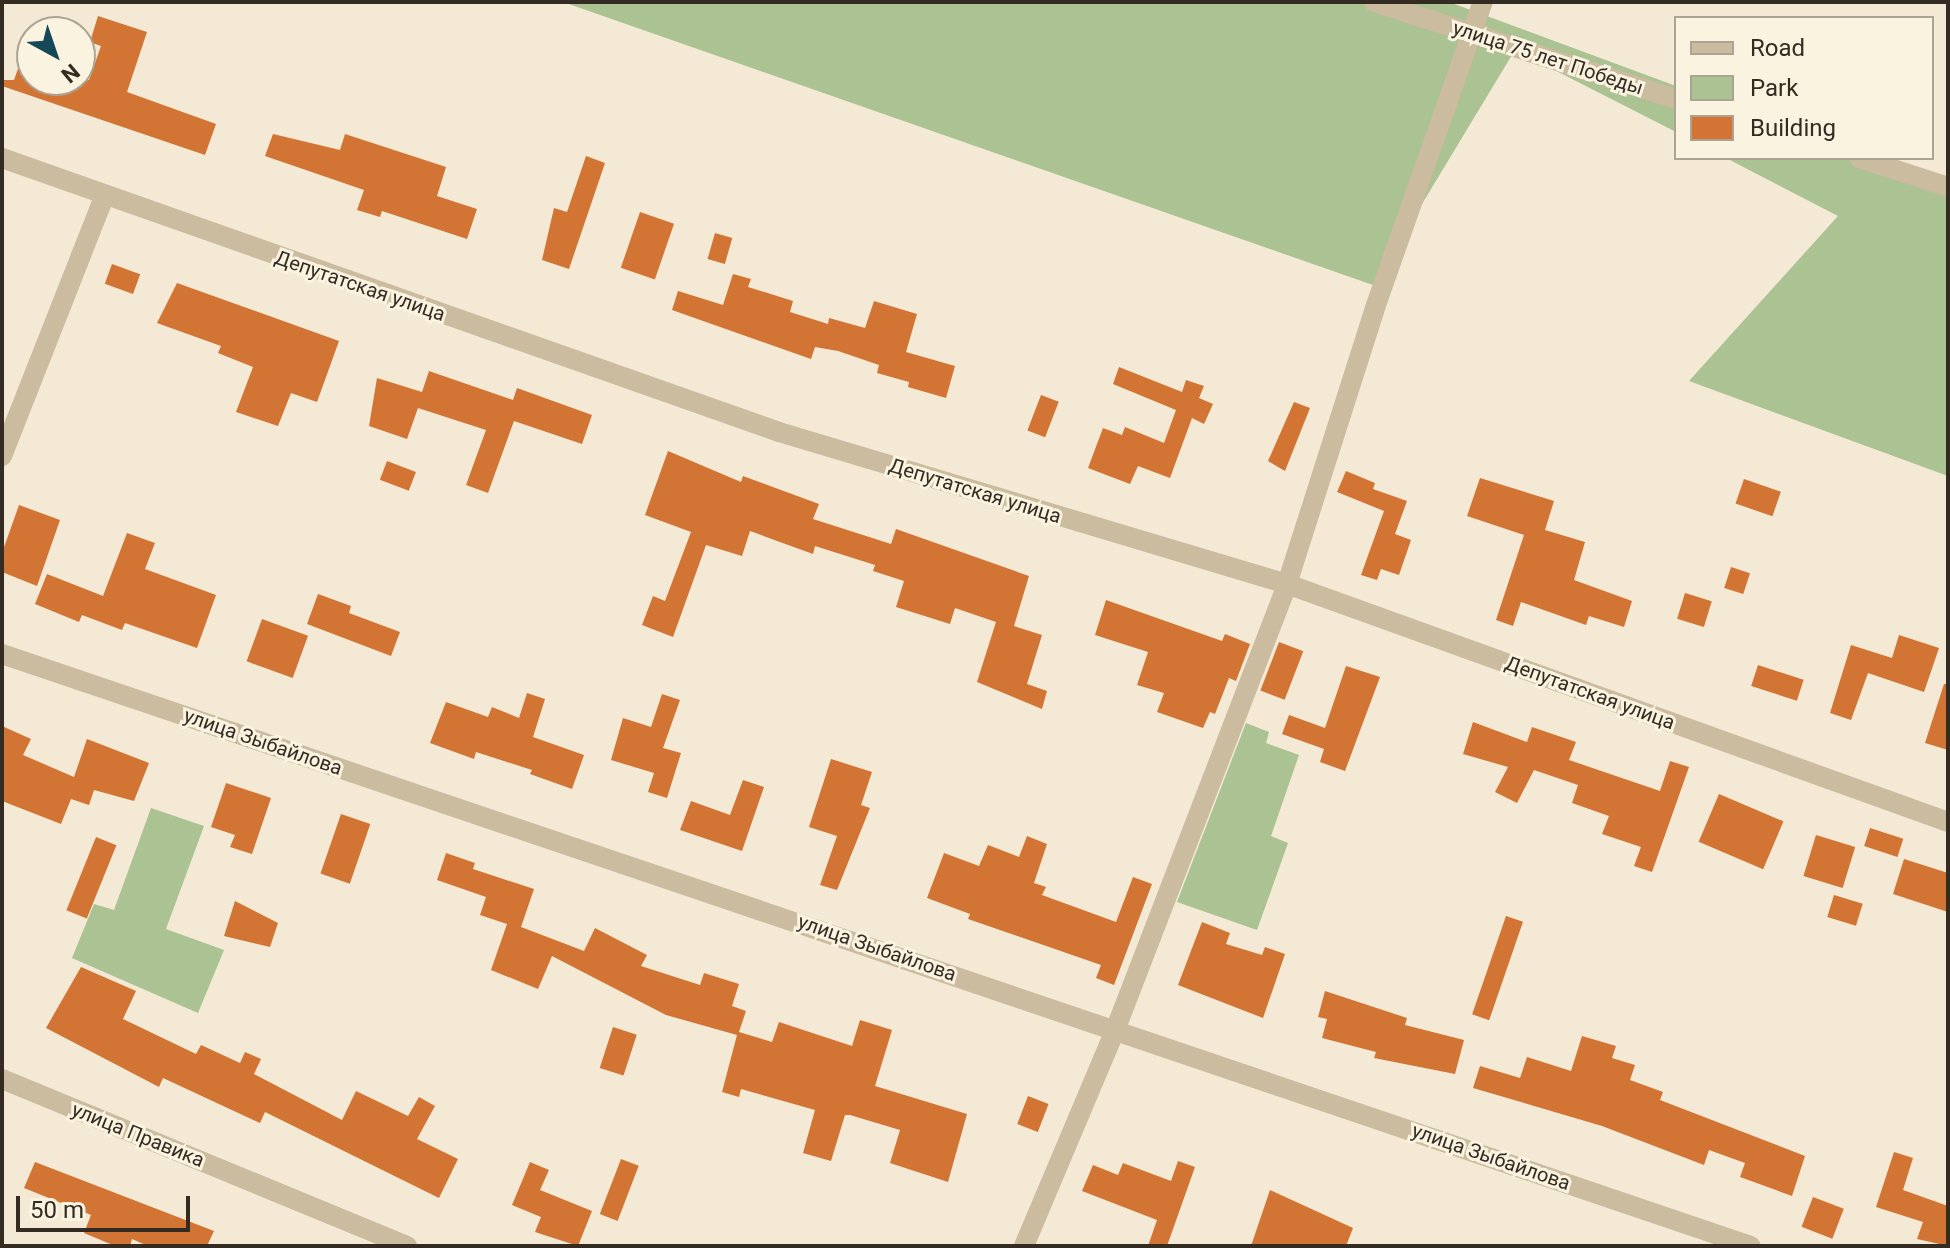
<!DOCTYPE html>
<meta charset="utf-8">
<style>
body{margin:0}
#map{position:relative;width:1950px;height:1248px;overflow:hidden;background:#f3e9d4;font-family:Roboto,sans-serif}
div>[style]{position:absolute}
.green>*{inset:0;background:#abc293}
.building>*{inset:0;background:#d27433;transform-origin:0 0}
.street>*{height:20px;margin:-10px;padding:0 10px;transform-origin:10px;border-radius:10px;background:#cbbb9f}
span{translate:-50% -50%;white-space:nowrap;text-align:center;line-height:1.15;-webkit-text-stroke:6px #faf3e0;paint-order:stroke}
.street-label{font-size:20px;color:#342b23}
.frame{position:absolute;inset:0;border:4px solid #342b23;pointer-events:none}
.legend{position:absolute;left:1674px;top:16px;width:260px;height:144px;box-sizing:border-box;background:#faf3e0;border:2px solid #aba394;margin:0;padding:10px 14px;list-style:none;font-size:24px;color:#342b23}
.legend li{display:flex;align-items:center;gap:16px;height:40px}
.legend b{width:40px;border:2px solid #aba394}
.north{position:absolute;left:16px;top:16px;width:80px;height:80px;box-sizing:border-box;background:#faf3e0;border:2px solid #aba394;border-radius:50%;rotate:140deg;font-size:22px;font-weight:700;line-height:32px;text-align:center;color:#342b23}
.north::after{content:'';display:block;margin:auto;width:28px;height:36px;background:#164958;clip-path:polygon(50% 0,100% 100%,50% 72%,0 100%)}
.scale{position:absolute;left:16px;top:1196px;width:174px;height:36px;box-sizing:border-box;border:4px solid #342b23;border-top:0;padding-left:10px;font-size:24px;line-height:28px;white-space:nowrap;color:#342b23;-webkit-text-stroke:6px #faf3e0;paint-order:stroke}
</style>
<div id="map">
<div class="green">
<div style="clip-path:polygon(563px 2px,1449px 2px,1676px 86px,1676px 132px,1515px 50px,1373px 285px)"></div>
<div style="clip-path:polygon(1726px 158px,1871px 158px,1948px 186px,1948px 476px,1689px 381px,1838px 216px)"></div>
<div style="clip-path:polygon(1246px 723px,1269px 732px,1266px 743px,1299px 755px,1271px 836px,1288px 843px,1257px 930px,1177px 902px)"></div>
<div style="clip-path:polygon(151px 808px,204px 826px,166px 929px,224px 950px,198px 1013px,72px 958px,94px 904px,114px 910px)"></div>
</div>
<div class="building">
<div style="clip-path:polygon(98px 16px,147px 32px,127px 92px,216px 124px,205px 155px,2px 86px,2px 80px,14px 80px,29px 38px,32px 80px,89px 80px,101px 46px,90px 42px)"></div>
<div style="clip-path:polygon(273px 134px,340px 150px,345px 134px,446px 167px,437px 196px,477px 209px,467px 239px,382px 211px,380px 217px,357px 210px,364px 190px,265px 156px)"></div>
<div style="clip-path:polygon(586px 156px,605px 163px,569px 269px,542px 260px,554px 208px,567px 212px)"></div>
<div style="left:640px;top:212px;width:36px;height:59px;rotate:19deg"></div>
<div style="left:715px;top:233px;width:18px;height:27px;rotate:16deg"></div>
<div style="left:112px;top:264px;width:30px;height:21px;rotate:20deg"></div>
<div style="clip-path:polygon(733px 274px,751px 279px,748px 287px,793px 301px,790px 312px,828px 324px,829px 318px,865px 328px,874px 301px,917px 314px,906px 352px,955px 366px,946px 398px,908px 387px,909px 382px,877px 373px,879px 365px,838px 351px,815px 347px,811px 359px,672px 310px,678px 291px,723px 305px)"></div>
<div style="clip-path:polygon(177px 283px,339px 341px,317px 402px,291px 393px,278px 426px,236px 412px,253px 367px,218px 353px,221px 346px,157px 323px)"></div>
<div style="clip-path:polygon(1119px 367px,1182px 392px,1186px 380px,1204px 386px,1199px 398px,1213px 404px,1204px 424px,1192px 418px,1170px 478px,1138px 466px,1130px 484px,1088px 468px,1103px 428px,1122px 435px,1125px 427px,1164px 443px,1176px 410px,1113px 384px)"></div>
<div style="clip-path:polygon(429px 371px,513px 400px,517px 388px,592px 415px,582px 444px,514px 421px,488px 493px,466px 485px,486px 430px,418px 408px,407px 439px,369px 426px,377px 378px,422px 392px)"></div>
<div style="left:1041px;top:395px;width:19px;height:38px;rotate:21deg"></div>
<div style="clip-path:polygon(1294px 402px,1310px 408px,1285px 471px,1268px 461px)"></div>
<div style="clip-path:polygon(668px 451px,741px 482px,743px 476px,819px 504px,813px 519px,891px 544px,896px 529px,1029px 576px,1014px 626px,1042px 635px,1027px 684px,1047px 691px,1042px 709px,977px 682px,996px 622px,955px 608px,950px 624px,896px 607px,904px 581px,873px 571px,875px 565px,815px 546px,813px 554px,750px 531px,742px 556px,706px 545px,673px 637px,642px 625px,653px 596px,665px 601px,691px 532px,645px 515px)"></div>
<div style="left:387px;top:461px;width:31px;height:20px;rotate:21deg"></div>
<div style="clip-path:polygon(1346px 471px,1375px 483px,1373px 489px,1407px 501px,1395px 534px,1411px 540px,1399px 575px,1381px 569px,1377px 580px,1361px 575px,1384px 511px,1337px 492px)"></div>
<div style="clip-path:polygon(1480px 478px,1554px 501px,1545px 530px,1585px 542px,1574px 580px,1632px 601px,1624px 627px,1589px 616px,1586px 625px,1521px 602px,1513px 626px,1496px 620px,1524px 535px,1467px 516px)"></div>
<div style="left:1744px;top:479px;width:39px;height:26px;rotate:19deg"></div>
<div style="clip-path:polygon(19px 505px,60px 520px,37px 586px,2px 572px,2px 553px)"></div>
<div style="clip-path:polygon(127px 533px,155px 543px,145px 569px,216px 595px,197px 648px,125px 623px,122px 630px,82px 615px,79px 622px,35px 604px,47px 574px,103px 596px)"></div>
<div style="left:1731px;top:567px;width:20px;height:22px;rotate:18deg"></div>
<div style="left:1685px;top:593px;width:28px;height:27px;rotate:17deg"></div>
<div style="clip-path:polygon(318px 594px,351px 606px,349px 613px,400px 632px,391px 656px,307px 624px)"></div>
<div style="clip-path:polygon(1106px 600px,1222px 641px,1225px 634px,1250px 644px,1236px 681px,1229px 678px,1215px 714px,1210px 712px,1203px 728px,1157px 712px,1164px 693px,1137px 685px,1148px 652px,1095px 635px)"></div>
<div style="left:262px;top:619px;width:49px;height:45px;rotate:20deg"></div>
<div style="clip-path:polygon(1899px 635px,1939px 648px,1924px 692px,1868px 673px,1851px 720px,1830px 713px,1851px 645px,1892px 658px)"></div>
<div style="left:1279px;top:642px;width:26px;height:52px;rotate:21deg"></div>
<div style="left:1758px;top:665px;width:48px;height:22px;rotate:18deg"></div>
<div style="clip-path:polygon(1346px 666px,1380px 677px,1345px 771px,1320px 762px,1324px 749px,1282px 734px,1289px 715px,1325px 728px)"></div>
<div style="clip-path:polygon(1944px 684px,1948px 684px,1948px 750px,1925px 743px)"></div>
<div style="clip-path:polygon(527px 693px,545px 699px,533px 737px,584px 755px,572px 789px,530px 774px,532px 770px,476px 752px,474px 759px,430px 743px,446px 702px,488px 717px,492px 707px,519px 718px)"></div>
<div style="clip-path:polygon(662px 694px,680px 700px,663px 748px,681px 753px,667px 798px,648px 792px,654px 773px,611px 760px,623px 718px,651px 727px)"></div>
<div style="clip-path:polygon(1473px 722px,1527px 742px,1532px 727px,1576px 742px,1569px 760px,1660px 791px,1670px 761px,1689px 767px,1652px 872px,1634px 866px,1641px 847px,1602px 834px,1609px 816px,1572px 803px,1578px 785px,1534px 770px,1517px 803px,1495px 792px,1508px 767px,1463px 754px)"></div>
<div style="clip-path:polygon(2px 726px,31px 739px,23px 755px,74px 777px,87px 739px,149px 763px,134px 801px,94px 790px,89px 805px,71px 799px,61px 824px,2px 801px)"></div>
<div style="clip-path:polygon(831px 759px,872px 772px,861px 805px,870px 808px,837px 890px,820px 885px,837px 836px,809px 827px)"></div>
<div style="clip-path:polygon(743px 780px,764px 787px,742px 851px,680px 830px,691px 801px,730px 815px)"></div>
<div style="clip-path:polygon(226px 783px,271px 798px,252px 854px,230px 847px,235px 835px,211px 827px)"></div>
<div style="left:1719px;top:794px;width:70px;height:52px;rotate:23deg"></div>
<div style="left:341px;top:814px;width:31px;height:63px;rotate:19deg"></div>
<div style="left:1870px;top:828px;width:35px;height:19px;rotate:18deg"></div>
<div style="left:1816px;top:835px;width:41px;height:43px;rotate:17deg"></div>
<div style="clip-path:polygon(1027px 836px,1047px 844px,1034px 883px,1046px 887px,1042px 895px,1116px 922px,1133px 877px,1152px 884px,1114px 985px,1096px 978px,1101px 965px,968px 919px,970px 914px,927px 898px,944px 853px,979px 866px,988px 845px,1019px 857px)"></div>
<div style="left:96px;top:837px;width:22px;height:79px;rotate:22deg"></div>
<div style="clip-path:polygon(446px 853px,475px 863px,473px 869px,534px 889px,521px 927px,584px 951px,595px 928px,647px 955px,641px 966px,700px 985px,704px 973px,739px 984px,732px 1006px,746px 1011px,739px 1032px,772px 1042px,779px 1022px,852px 1046px,860px 1020px,892px 1030px,875px 1086px,967px 1114px,948px 1182px,890px 1163px,900px 1130px,850px 1115px,845px 1115px,831px 1161px,803px 1153px,815px 1110px,741px 1089px,739px 1097px,722px 1092px,737px 1035px,666px 1015px,552px 956px,538px 989px,491px 970px,507px 924px,480px 915px,486px 897px,437px 880px)"></div>
<div style="clip-path:polygon(1904px 859px,1948px 873px,1948px 912px,1893px 894px)"></div>
<div style="left:1834px;top:895px;width:30px;height:23px;rotate:17deg"></div>
<div style="clip-path:polygon(235px 901px,278px 923px,270px 947px,224px 936px)"></div>
<div style="left:1506px;top:916px;width:18px;height:104px;rotate:19deg"></div>
<div style="clip-path:polygon(1202px 922px,1230px 933px,1226px 944px,1262px 955px,1265px 947px,1285px 954px,1263px 1018px,1178px 985px)"></div>
<div style="clip-path:polygon(81px 967px,136px 991px,123px 1019px,196px 1054px,201px 1045px,240px 1063px,245px 1052px,261px 1059px,254px 1074px,342px 1120px,356px 1091px,408px 1116px,419px 1097px,435px 1106px,417px 1139px,458px 1159px,439px 1198px,265px 1112px,260px 1123px,163px 1078px,159px 1087px,46px 1028px)"></div>
<div style="clip-path:polygon(1325px 991px,1407px 1018px,1405px 1025px,1464px 1040px,1455px 1074px,1374px 1058px,1376px 1052px,1322px 1038px,1327px 1019px,1318px 1017px)"></div>
<div style="left:613px;top:1027px;width:25px;height:43px;rotate:18deg"></div>
<div style="clip-path:polygon(1582px 1036px,1616px 1046px,1612px 1058px,1635px 1065px,1630px 1080px,1663px 1092px,1660px 1100px,1805px 1156px,1792px 1196px,1740px 1177px,1745px 1163px,1709px 1150px,1704px 1165px,1602px 1126px,1473px 1088px,1480px 1066px,1520px 1078px,1527px 1057px,1571px 1071px)"></div>
<div style="left:1028px;top:1096px;width:22px;height:30px;rotate:21deg"></div>
<div style="clip-path:polygon(1894px 1152px,1913px 1158px,1903px 1190px,1948px 1206px,1948px 1246px,1917px 1239px,1923px 1222px,1876px 1207px)"></div>
<div style="left:621px;top:1159px;width:19px;height:59px;rotate:21deg"></div>
<div style="clip-path:polygon(1178px 1161px,1195px 1167px,1167px 1246px,1148px 1246px,1157px 1220px,1082px 1191px,1093px 1165px,1118px 1175px,1123px 1163px,1171px 1181px)"></div>
<div style="clip-path:polygon(35px 1162px,214px 1231px,207px 1246px,148px 1246px,132px 1239px,130px 1246px,115px 1246px,84px 1233px,91px 1215px,24px 1188px)"></div>
<div style="clip-path:polygon(530px 1162px,549px 1170px,540px 1190px,592px 1211px,578px 1246px,535px 1232px,541px 1217px,512px 1205px)"></div>
<div style="clip-path:polygon(1270px 1190px,1353px 1228px,1346px 1246px,1251px 1246px)"></div>
<div style="left:1813px;top:1197px;width:33px;height:32px;rotate:21deg"></div>
</div>
<div class="street">
<div style="left:1374px;top:2px;width:317px;rotate:17.8deg"></div>
<div style="left:2px;top:158px;width:824px;rotate:19.42deg"></div>
<div style="left:779px;top:432px;width:530px;rotate:16.66deg"></div>
<div style="left:1287px;top:584px;width:703px;rotate:19.8deg"></div>
<div style="left:1859px;top:158px;width:94px;rotate:18deg"></div>
<div style="left:2px;top:456px;width:278px;rotate:-68.5deg"></div>
<div style="left:2px;top:654px;width:1846px;rotate:18.7deg"></div>
<div style="left:2px;top:1079px;width:438px;rotate:22.4deg"></div>
<div style="left:1024px;top:1246px;width:237px;rotate:-67.1deg"></div>
<div style="left:1116px;top:1028px;width:476px;rotate:-68.9deg"></div>
<div style="left:1287px;top:584px;width:293px;rotate:-72.3deg"></div>
<div style="left:1376px;top:305px;width:321px;rotate:-70.6deg"></div>
</div>
<div class="street-label">
<span style="left:1548px;top:58px;rotate:18deg">улица 75 лет Победы</span>
<span style="left:360px;top:286px;rotate:19deg">Депутатская улица</span>
<span style="left:975px;top:491px;rotate:17deg">Депутатская улица</span>
<span style="left:1590px;top:693px;rotate:20deg">Депутатская улица</span>
<span style="left:263px;top:742px;rotate:19deg">улица Зыбайлова</span>
<span style="left:877px;top:948px;rotate:19deg">улица Зыбайлова</span>
<span style="left:138px;top:1135px;rotate:22deg">улица Правика</span>
<span style="left:1491px;top:1157px;rotate:19deg">улица Зыбайлова</span>
</div>
<div class="frame"></div>
<ul class="legend">
<li><b style="height:10px;background:#cbbb9f"></b>Road</li>
<li><b style="height:22px;background:#abc293"></b>Park</li>
<li><b style="height:22px;background:#d27433"></b>Building</li>
</ul>
<div class="north">N</div>
<div class="scale">50 m</div>
</div>
